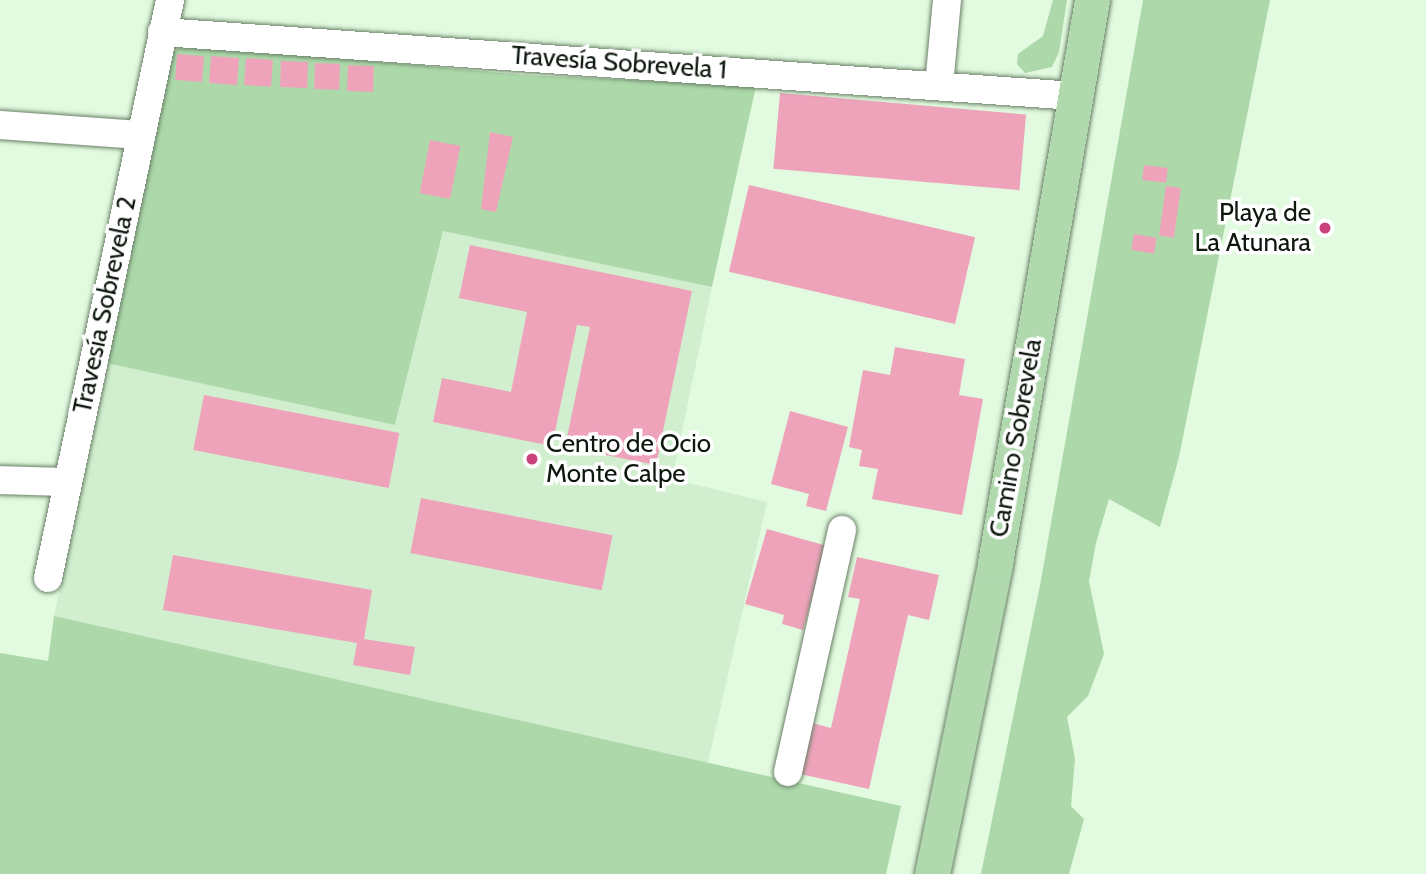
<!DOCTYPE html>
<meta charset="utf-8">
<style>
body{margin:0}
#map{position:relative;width:1426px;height:874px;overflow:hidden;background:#e2fadf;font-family:Cabin,sans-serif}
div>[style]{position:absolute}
.built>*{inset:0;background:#d1efce}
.green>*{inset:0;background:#add9aa}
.building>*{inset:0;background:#eea3bb;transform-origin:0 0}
.roads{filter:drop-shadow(0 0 2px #6a8068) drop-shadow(0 0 2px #6a8068)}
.minor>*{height:28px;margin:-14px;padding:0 14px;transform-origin:14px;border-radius:14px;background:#fff}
.major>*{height:35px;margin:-17.5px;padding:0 17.5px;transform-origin:17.5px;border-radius:17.5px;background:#b0d9ae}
.dots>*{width:19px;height:19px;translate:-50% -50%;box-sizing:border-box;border:4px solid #fff;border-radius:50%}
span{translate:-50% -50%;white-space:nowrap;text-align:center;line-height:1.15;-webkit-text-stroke:7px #fff;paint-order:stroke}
.street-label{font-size:26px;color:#0e170e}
.poi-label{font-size:26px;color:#0e170e}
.right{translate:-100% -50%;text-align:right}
.left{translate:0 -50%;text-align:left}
</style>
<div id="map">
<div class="built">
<div style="clip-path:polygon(443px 231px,712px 287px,672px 479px,767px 502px,708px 763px,54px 616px,106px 363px,395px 425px)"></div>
</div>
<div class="green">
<div style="clip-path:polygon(1053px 0,1067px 0,1059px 52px,1052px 67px,1025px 73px,1017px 64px,1018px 54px,1043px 36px)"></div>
<div style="clip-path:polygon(1143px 0,1270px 0,1179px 457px,1160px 527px,1109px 499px,1096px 543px,1089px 581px,1104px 654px,1088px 696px,1067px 717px,1075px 759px,1071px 806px,1084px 819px,1069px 874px,981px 874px,1041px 580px)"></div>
<div style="clip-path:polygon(185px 44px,525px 75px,756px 86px,712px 287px,443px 231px,395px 425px,106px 363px,169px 55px)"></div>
<div style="clip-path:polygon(54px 616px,901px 806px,886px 874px,0 874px,0 653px,48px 661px)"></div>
</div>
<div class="building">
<div style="left:177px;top:54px;width:27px;height:26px;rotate:4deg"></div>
<div style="left:211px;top:56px;width:28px;height:27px;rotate:4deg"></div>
<div style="left:246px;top:58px;width:27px;height:27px;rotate:4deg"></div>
<div style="left:281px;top:61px;width:27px;height:26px;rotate:2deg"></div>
<div style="left:315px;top:63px;width:25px;height:26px;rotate:2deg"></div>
<div style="left:348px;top:65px;width:26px;height:26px;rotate:2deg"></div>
<div style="left:780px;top:93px;width:247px;height:76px;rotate:5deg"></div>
<div style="clip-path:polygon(490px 132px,513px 137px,496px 212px,481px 209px)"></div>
<div style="left:430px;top:140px;width:31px;height:54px;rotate:11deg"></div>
<div style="left:1144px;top:165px;width:24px;height:15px;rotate:7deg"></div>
<div style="left:749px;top:185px;width:232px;height:89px;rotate:13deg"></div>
<div style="left:1166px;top:186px;width:15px;height:50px;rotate:8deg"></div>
<div style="left:1134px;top:234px;width:23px;height:16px;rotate:10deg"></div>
<div style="clip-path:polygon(470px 245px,692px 291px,656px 465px,565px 447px,590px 327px,577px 325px,552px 446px,433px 422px,442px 378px,511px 392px,527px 312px,459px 298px)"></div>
<div style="clip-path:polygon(895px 347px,965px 359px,959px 395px,983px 399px,962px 515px,872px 499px,878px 469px,859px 466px,862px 450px,849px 447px,863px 370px,890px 375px)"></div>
<div style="left:204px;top:395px;width:199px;height:56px;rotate:11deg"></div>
<div style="clip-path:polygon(790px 411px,848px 427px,826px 511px,806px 506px,809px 494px,771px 484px)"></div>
<div style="left:421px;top:498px;width:195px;height:56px;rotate:11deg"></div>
<div style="clip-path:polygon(767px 529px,827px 546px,803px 630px,782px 624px,784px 615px,745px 604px)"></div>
<div style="clip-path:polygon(173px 555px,372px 590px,364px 639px,415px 647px,410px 675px,353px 665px,357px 643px,163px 610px)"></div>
<div style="clip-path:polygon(857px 557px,939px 575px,929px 620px,908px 615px,869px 789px,800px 774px,812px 723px,831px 728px,860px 599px,848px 597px)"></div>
</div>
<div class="roads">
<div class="minor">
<div style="left:162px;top:32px;width:915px;rotate:4.01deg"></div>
<div style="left:939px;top:86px;width:86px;rotate:-84.7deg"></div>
<div style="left:0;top:125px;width:140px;rotate:4.1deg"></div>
<div style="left:0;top:480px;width:68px;rotate:1.7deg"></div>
<div style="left:48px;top:578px;width:591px;rotate:-78.08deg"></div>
<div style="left:788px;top:772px;width:248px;rotate:-77.4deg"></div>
</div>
<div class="major">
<div style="left:932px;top:874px;width:317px;rotate:-78.5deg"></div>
<div style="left:995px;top:563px;width:571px;rotate:-80.22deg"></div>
</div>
</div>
<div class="dots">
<div style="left:1325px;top:228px;background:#ca417b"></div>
<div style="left:532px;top:459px;background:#ca417b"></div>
</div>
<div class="street-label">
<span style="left:619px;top:63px;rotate:4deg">Travesía Sobrevela 1</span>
<span style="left:105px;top:305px;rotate:-78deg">Travesía Sobrevela 2</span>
<span style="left:1016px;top:438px;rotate:-80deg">Camino Sobrevela</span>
</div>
<div class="poi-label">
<span class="right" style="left:1311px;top:228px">Playa de<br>La Atunara</span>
<span class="left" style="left:546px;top:459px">Centro de Ocio<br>Monte Calpe</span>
</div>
</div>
